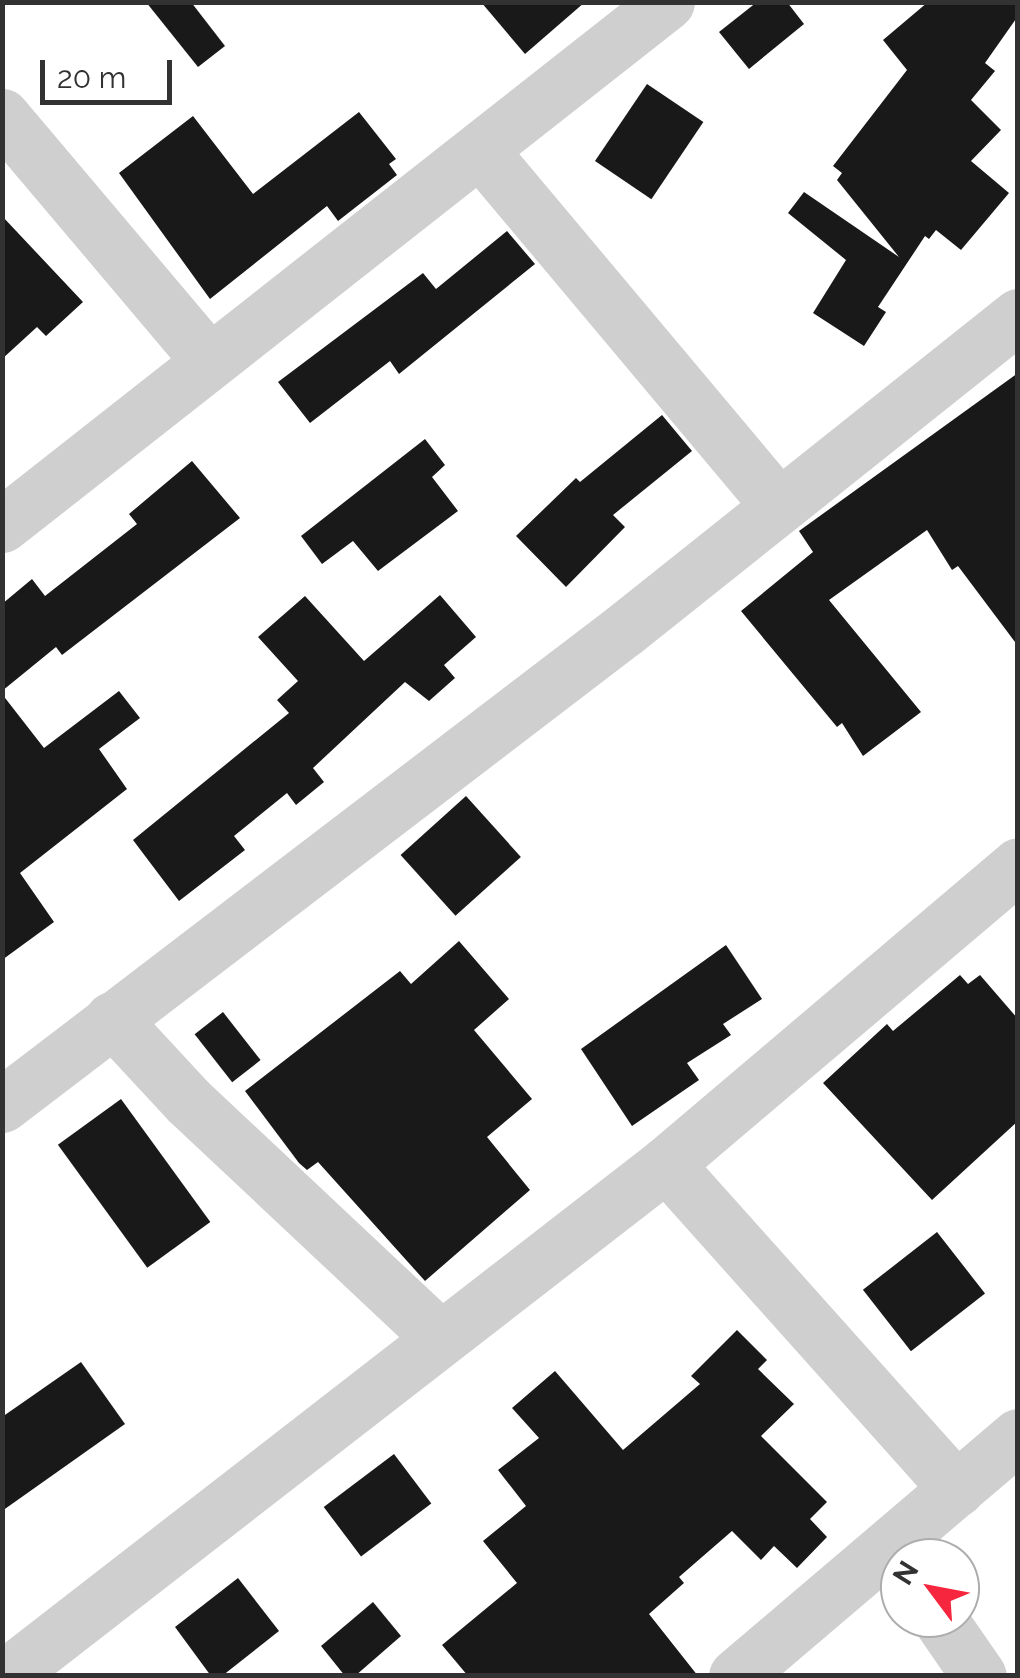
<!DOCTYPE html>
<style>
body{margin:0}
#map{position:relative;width:1020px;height:1678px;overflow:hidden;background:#fff;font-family:Raleway,sans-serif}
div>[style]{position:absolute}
.building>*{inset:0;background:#191919;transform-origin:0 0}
.minor>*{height:55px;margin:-27.5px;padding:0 27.5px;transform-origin:27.5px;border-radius:27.5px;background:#cfcfcf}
span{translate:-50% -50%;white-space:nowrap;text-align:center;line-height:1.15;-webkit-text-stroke:10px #fff;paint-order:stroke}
.frame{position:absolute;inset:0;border:5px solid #323232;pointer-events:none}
.north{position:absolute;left:880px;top:1538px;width:100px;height:100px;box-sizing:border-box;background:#fff;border:2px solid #adadad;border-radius:50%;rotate:302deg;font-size:28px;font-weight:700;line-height:40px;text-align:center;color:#323232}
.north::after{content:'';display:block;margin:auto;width:35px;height:45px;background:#f6263e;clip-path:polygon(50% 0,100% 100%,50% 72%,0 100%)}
.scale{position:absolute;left:40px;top:60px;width:132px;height:45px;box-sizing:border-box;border:5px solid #323232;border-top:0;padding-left:12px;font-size:30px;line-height:35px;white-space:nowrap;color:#323232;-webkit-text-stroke:8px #fff;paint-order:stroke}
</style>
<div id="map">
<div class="building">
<div style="clip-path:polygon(146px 2px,191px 2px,225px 46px,198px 67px)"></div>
<div style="clip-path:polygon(481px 2px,585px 2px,525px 54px)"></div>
<div style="clip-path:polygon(757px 2px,787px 2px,804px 24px,749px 69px,719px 32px)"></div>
<div style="clip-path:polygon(928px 2px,1018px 2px,1018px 16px,985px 63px,995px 71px,971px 100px,1001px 130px,971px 161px,1009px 193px,961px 250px,936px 230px,929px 239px,925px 236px,878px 307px,886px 312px,864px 346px,813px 313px,846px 260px,788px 213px,804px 192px,899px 257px,837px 180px,842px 173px,833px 166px,907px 70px,883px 40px)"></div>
<div style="left:647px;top:84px;width:68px;height:93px;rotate:34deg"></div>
<div style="clip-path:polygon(359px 112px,396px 159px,389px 164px,397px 175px,338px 221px,327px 206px,210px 299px,119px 173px,193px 116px,253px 194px)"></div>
<div style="clip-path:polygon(2px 216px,83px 302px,46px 336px,37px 327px,2px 359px)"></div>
<div style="clip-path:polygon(507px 231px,535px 264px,399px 374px,390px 361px,310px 423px,278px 382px,423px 273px,436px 289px)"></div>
<div style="clip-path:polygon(1018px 373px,1018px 646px,958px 566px,952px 570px,927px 530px,829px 600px,921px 712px,863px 756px,842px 723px,837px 727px,741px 611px,813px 552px,799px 531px)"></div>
<div style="clip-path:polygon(662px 415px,692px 451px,613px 515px,625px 527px,566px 587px,516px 536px,576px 478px,580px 482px)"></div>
<div style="clip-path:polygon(425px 439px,445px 465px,432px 477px,458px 511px,378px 571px,353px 541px,322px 564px,301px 536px)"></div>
<div style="clip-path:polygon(192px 461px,240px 518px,62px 655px,56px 647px,2px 691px,2px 604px,32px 579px,45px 596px,137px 524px,129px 514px)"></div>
<div style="clip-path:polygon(440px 595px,476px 637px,444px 665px,455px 678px,429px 701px,405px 682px,313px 768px,324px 782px,296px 805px,287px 793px,234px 836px,245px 850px,179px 901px,133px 840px,289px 713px,277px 700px,298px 681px,258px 637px,305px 596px,364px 661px)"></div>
<div style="clip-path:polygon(119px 691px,140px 718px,99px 749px,127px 789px,20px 873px,54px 922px,2px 960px,2px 694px,44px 748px)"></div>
<div style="left:466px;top:796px;width:82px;height:88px;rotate:48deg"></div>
<div style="clip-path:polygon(459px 941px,509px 999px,474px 1030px,532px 1099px,487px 1137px,530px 1190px,425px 1281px,318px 1162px,307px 1170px,299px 1163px,245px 1091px,400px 971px,411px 984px)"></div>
<div style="clip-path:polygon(726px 945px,762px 999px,723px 1024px,731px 1035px,687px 1063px,699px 1080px,632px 1126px,581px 1049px)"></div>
<div style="clip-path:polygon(960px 975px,968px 984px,980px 975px,1018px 1019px,1018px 1121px,932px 1200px,823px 1083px,887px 1024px,893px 1031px)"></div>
<div style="left:223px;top:1012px;width:61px;height:36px;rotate:52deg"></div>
<div style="left:121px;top:1099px;width:152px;height:78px;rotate:54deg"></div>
<div style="left:937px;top:1232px;width:78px;height:94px;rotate:52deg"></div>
<div style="clip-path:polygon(737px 1330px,767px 1360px,758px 1369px,794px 1404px,761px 1436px,827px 1502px,810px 1519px,827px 1537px,797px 1568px,774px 1546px,761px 1560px,732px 1531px,679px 1577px,684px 1583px,649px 1614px,698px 1676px,468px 1676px,442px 1645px,517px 1583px,483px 1541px,526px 1506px,498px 1470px,539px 1438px,512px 1408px,555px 1371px,623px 1450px,700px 1384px,691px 1376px)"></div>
<div style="clip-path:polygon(81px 1362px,125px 1424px,2px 1511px,2px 1417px)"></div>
<div style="left:394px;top:1454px;width:62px;height:88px;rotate:53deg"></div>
<div style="clip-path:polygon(238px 1578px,279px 1631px,222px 1676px,211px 1676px,175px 1627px)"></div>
<div style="clip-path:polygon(373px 1602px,401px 1636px,355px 1676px,345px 1676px,321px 1646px)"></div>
</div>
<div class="minor">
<div style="left:2px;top:116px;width:319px;rotate:49.8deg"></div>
<div style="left:480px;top:150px;width:465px;rotate:50deg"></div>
<div style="left:2px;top:525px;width:846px;rotate:-38.18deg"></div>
<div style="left:112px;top:1019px;width:112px;rotate:47.2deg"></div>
<div style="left:188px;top:1101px;width:346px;rotate:43.2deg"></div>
<div style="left:2px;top:1105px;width:783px;rotate:-37.37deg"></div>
<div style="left:624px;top:630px;width:504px;rotate:-38.55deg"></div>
<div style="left:666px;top:1164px;width:436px;rotate:48.2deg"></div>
<div style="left:939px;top:1618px;width:70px;rotate:55.4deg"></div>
<div style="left:6px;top:1676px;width:835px;rotate:-37.8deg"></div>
<div style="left:666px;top:1164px;width:462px;rotate:-40.3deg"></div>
<div style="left:736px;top:1676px;width:370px;rotate:-40.4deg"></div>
</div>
<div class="frame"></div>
<div class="north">N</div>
<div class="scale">20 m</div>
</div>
